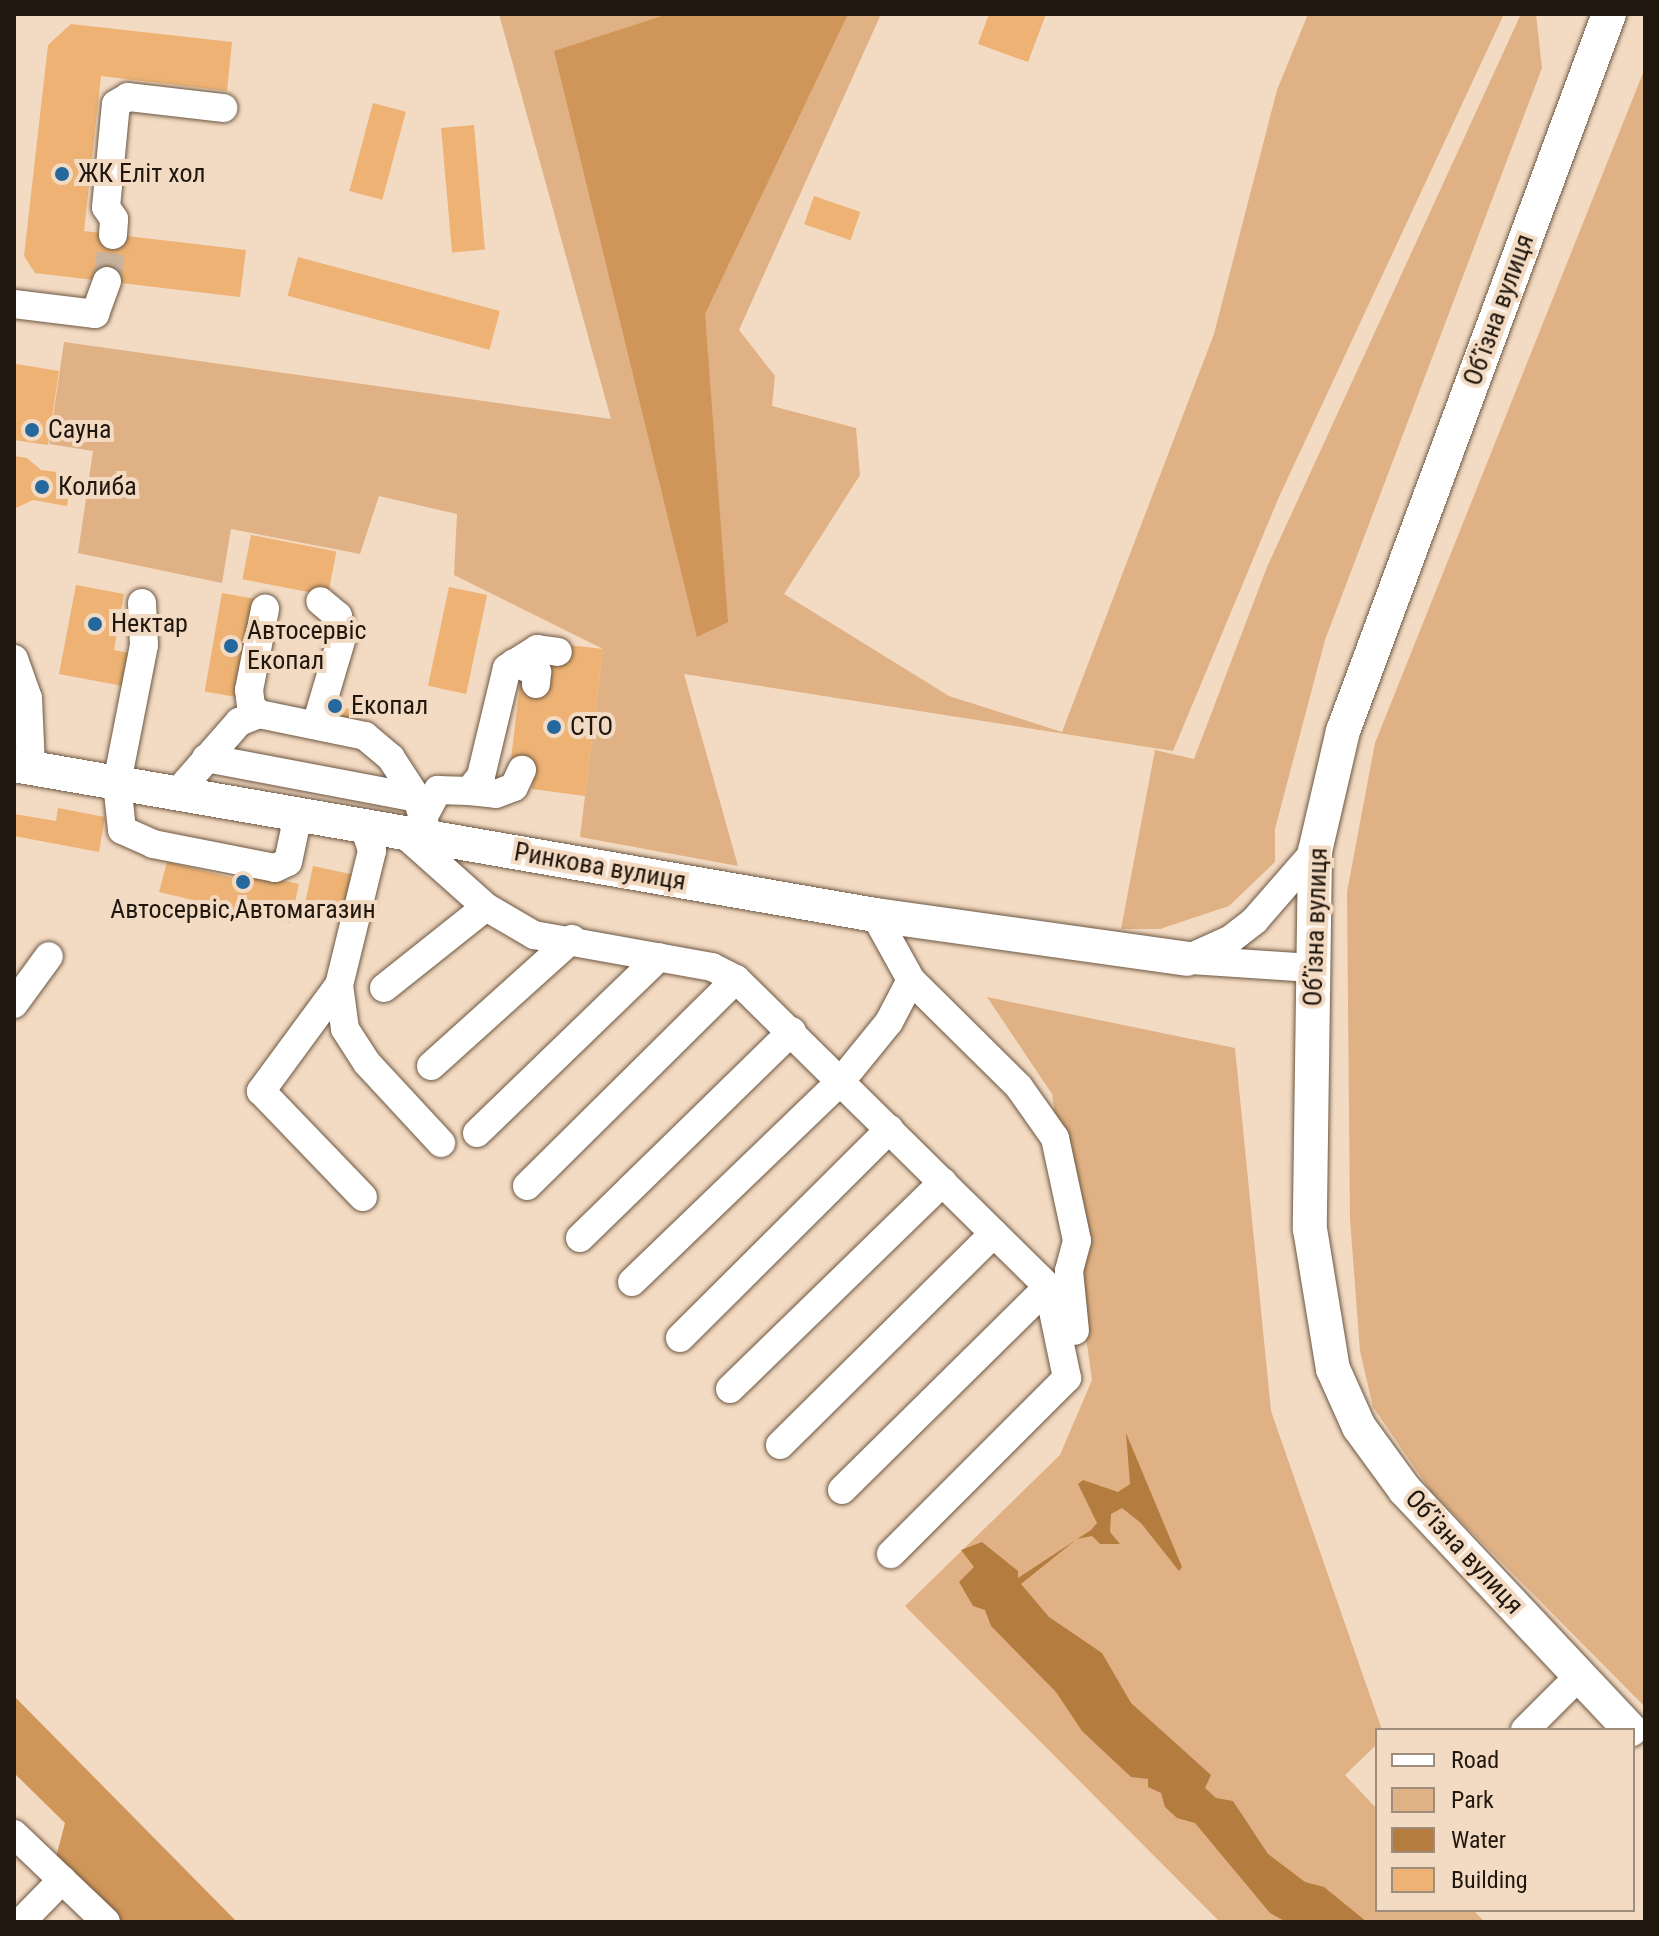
<!DOCTYPE html>
<meta charset="utf-8">
<style>
body{margin:0}
#map{position:relative;width:1659px;height:1936px;overflow:hidden;background:#f3dac2;font-family:"Roboto Condensed",sans-serif}
div>[style]{position:absolute}
.green>*{inset:0;background:#dfb184}
.forest>*{inset:0;background:#d09659}
.water>*{inset:0;background:#b57c3f}
.building>*{inset:0;background:#edb274;transform-origin:0 0}
.minor-tunnel>*{height:28px;margin-top:-14px;transform-origin:0;background:repeating-linear-gradient(90deg,#c9b39e 0 28px,transparent 0 42px)}
.roads{filter:drop-shadow(0 0 2px #6c5742) drop-shadow(0 0 2px #6c5742)}
.minor>*{height:28px;margin:-14px;padding:0 14px;transform-origin:14px;border-radius:14px;background:#fff}
.major>*{height:34px;margin:-17px;padding:0 17px;transform-origin:17px;border-radius:17px;background:#fff}
.dots>*{width:22px;height:22px;translate:-50% -50%;box-sizing:border-box;border:4px solid #f3dac2;border-radius:50%}
span{translate:-50% -50%;white-space:nowrap;text-align:center;line-height:1.15;-webkit-text-stroke:8px #f3dac2;paint-order:stroke}
.poi-label{font-size:26px;color:#20170e}
.left{translate:0 -50%;text-align:left}
.street-label{font-size:26px;color:#20170e}
.frame{position:absolute;inset:0;border:16px solid #20170e;pointer-events:none}
.legend{position:absolute;left:1375px;top:1728px;width:260px;height:184px;box-sizing:border-box;background:#f3dac2;border:2px solid #9f8c7a;margin:0;padding:10px 14px;list-style:none;font-size:24px;color:#20170e}
.legend li{display:flex;align-items:center;gap:16px;height:40px}
.legend b{width:40px;border:2px solid #9f8c7a}
</style>
<div id="map">
<div class="green">
<div style="clip-path:polygon(499px 14px,881px 14px,739px 330px,775px 376px,772px 406px,856px 428px,860px 475px,784px 594px,949px 696px,1062px 732px,1214px 334px,1277px 90px,1308px 14px,1504px 14px,1279px 497px,1173px 751px,684px 674px,738px 866px,580px 837px,603px 649px,454px 575px,457px 514px,379px 496px,360px 554px,231px 529px,222px 583px,78px 553px,93px 451px,49px 444px,64px 342px,611px 419px)"></div>
<div style="clip-path:polygon(1521px 14px,1536px 14px,1542px 68px,1325px 640px,1275px 829px,1275px 862px,1229px 906px,1160px 929px,1121px 929px,1155px 750px,1194px 759px,1267px 567px)"></div>
<div style="clip-path:polygon(1645px 68px,1645px 1707px,1430px 1490px,1373px 1407px,1360px 1351px,1350px 1219px,1347px 892px,1375px 743px)"></div>
<div style="clip-path:polygon(987px 997px,1235px 1048px,1271px 1411px,1382px 1730px,1377px 1730px,1377px 1744px,1345px 1775px,1377px 1809px,1377px 1910px,1473px 1910px,1485px 1922px,1220px 1922px,905px 1606px,1060px 1455px,1092px 1380px,1052px 1094px)"></div>
</div>
<div class="forest">
<div style="clip-path:polygon(668px 14px,848px 14px,705px 314px,728px 622px,697px 637px,554px 51px)"></div>
<div style="clip-path:polygon(14px 1696px,237px 1922px,118px 1922px,55px 1861px,65px 1823px,14px 1773px)"></div>
</div>
<div class="water">
<div style="clip-path:polygon(1126px 1433px,1182px 1567px,1179px 1571px,1141px 1523px,1122px 1508px,1111px 1514px,1110px 1532px,1120px 1544px,1100px 1544px,1092px 1536px,1077px 1539px,1021px 1584px,1049px 1617px,1102px 1653px,1131px 1703px,1211px 1775px,1205px 1788px,1216px 1798px,1233px 1801px,1268px 1854px,1305px 1882px,1324px 1887px,1367px 1922px,1286px 1922px,1270px 1913px,1195px 1823px,1177px 1818px,1165px 1807px,1161px 1793px,1148px 1787px,1148px 1779px,1131px 1777px,1082px 1731px,1056px 1692px,991px 1626px,985px 1610px,973px 1606px,959px 1582px,974px 1567px,961px 1550px,982px 1542px,1018px 1571px,1018px 1578px,1091px 1530px,1097px 1523px,1078px 1484px,1083px 1480px,1118px 1492px,1130px 1484px)"></div>
</div>
<div class="building">
<div style="clip-path:polygon(989px 14px,1046px 14px,1028px 62px,978px 44px)"></div>
<div style="clip-path:polygon(71px 24px,232px 42px,227px 91px,101px 76px,84px 231px,246px 250px,240px 297px,35px 273px,24px 256px,48px 45px)"></div>
<div style="left:373px;top:103px;width:34px;height:91px;rotate:15deg"></div>
<div style="left:474px;top:125px;width:125px;height:33px;rotate:85deg"></div>
<div style="left:814px;top:196px;width:49px;height:30px;rotate:19deg"></div>
<div style="left:298px;top:257px;width:209px;height:40px;rotate:15deg"></div>
<div style="clip-path:polygon(16px 364px,59px 371px,48px 445px,14px 440px)"></div>
<div style="clip-path:polygon(14px 456px,27px 458px,41px 470px,72px 474px,67px 506px,33px 500px,14px 509px)"></div>
<div style="left:251px;top:535px;width:87px;height:45px;rotate:11deg"></div>
<div style="clip-path:polygon(76px 585px,124px 594px,114px 650px,134px 654px,128px 687px,59px 674px)"></div>
<div style="left:449px;top:587px;width:39px;height:101px;rotate:12deg"></div>
<div style="left:222px;top:593px;width:35px;height:100px;rotate:10deg"></div>
<div style="clip-path:polygon(560px 644px,603px 649px,585px 796px,532px 789px,534px 770px,510px 767px,520px 684px,545px 687px,548px 665px,557px 666px)"></div>
<div style="left:336px;top:706px;width:18px;height:16px;rotate:13deg"></div>
<div style="clip-path:polygon(58px 808px,105px 817px,99px 852px,14px 836px,14px 814px,56px 821px)"></div>
<div style="clip-path:polygon(167px 862px,233px 878px,235px 870px,299px 884px,290px 923px,159px 892px)"></div>
<div style="left:313px;top:866px;width:43px;height:47px;rotate:12deg"></div>
</div>
<div class="minor-tunnel">
<div style="left:107px;top:281px;width:46px;rotate:-82.6deg"></div>
</div>
<div class="roads">
<div class="minor">
<div style="left:113px;top:235px;width:16px;rotate:-86deg"></div>
<div style="left:114px;top:219px;width:14px;rotate:-124deg"></div>
<div style="left:106px;top:207px;width:103px;rotate:-84.5deg"></div>
<div style="left:116px;top:104px;width:14px;rotate:-30deg"></div>
<div style="left:128px;top:97px;width:96px;rotate:6.6deg"></div>
<div style="left:14px;top:304px;width:82px;rotate:7deg"></div>
<div style="left:95px;top:314px;width:35px;rotate:-70deg"></div>
<div style="left:142px;top:603px;width:42px;rotate:87.3deg"></div>
<div style="left:144px;top:645px;width:141px;rotate:101.1deg"></div>
<div style="left:117px;top:783px;width:47px;rotate:83.9deg"></div>
<div style="left:122px;top:830px;width:34px;rotate:24deg"></div>
<div style="left:153px;top:844px;width:124px;rotate:11.1deg"></div>
<div style="left:275px;top:868px;width:14px;rotate:-25deg"></div>
<div style="left:288px;top:862px;width:48px;rotate:-78deg"></div>
<div style="left:14px;top:659px;width:41px;rotate:70.3deg"></div>
<div style="left:28px;top:698px;width:70px;rotate:87.5deg"></div>
<div style="left:514px;top:663px;width:25px;rotate:21deg"></div>
<div style="left:537px;top:672px;width:12px;rotate:95deg"></div>
<div style="left:259px;top:714px;width:11px;rotate:-135deg"></div>
<div style="left:251px;top:706px;width:16px;rotate:-97deg"></div>
<div style="left:249px;top:690px;width:83px;rotate:-78.8deg"></div>
<div style="left:316px;top:725px;width:95px;rotate:-73.5deg"></div>
<div style="left:343px;top:634px;width:19px;rotate:-106deg"></div>
<div style="left:338px;top:616px;width:23px;rotate:-140deg"></div>
<div style="left:206px;top:758px;width:215px;rotate:10.7deg"></div>
<div style="left:469px;top:791px;width:27px;rotate:6deg"></div>
<div style="left:496px;top:794px;width:19px;rotate:-21deg"></div>
<div style="left:514px;top:787px;width:19px;rotate:-65deg"></div>
<div style="left:176px;top:794px;width:96px;rotate:-48.8deg"></div>
<div style="left:239px;top:722px;width:22px;rotate:-22deg"></div>
<div style="left:259px;top:714px;width:108px;rotate:11.7deg"></div>
<div style="left:365px;top:736px;width:34px;rotate:40deg"></div>
<div style="left:391px;top:758px;width:48px;rotate:57deg"></div>
<div style="left:417px;top:798px;width:42px;rotate:73.3deg"></div>
<div style="left:423px;top:818px;width:32px;rotate:-62deg"></div>
<div style="left:438px;top:790px;width:31px;rotate:2deg"></div>
<div style="left:469px;top:791px;width:19px;rotate:-51deg"></div>
<div style="left:481px;top:776px;width:111px;rotate:-76.5deg"></div>
<div style="left:507px;top:668px;width:36px;rotate:-32deg"></div>
<div style="left:537px;top:649px;width:21px;rotate:8deg"></div>
<div style="left:364px;top:826px;width:26px;rotate:72deg"></div>
<div style="left:372px;top:851px;width:138px;rotate:103.8deg"></div>
<div style="left:339px;top:985px;width:44px;rotate:82.2deg"></div>
<div style="left:345px;top:1029px;width:40px;rotate:57.1deg"></div>
<div style="left:367px;top:1063px;width:109px;rotate:47.2deg"></div>
<div style="left:403px;top:833px;width:111px;rotate:41.7deg"></div>
<div style="left:486px;top:907px;width:56px;rotate:30.3deg"></div>
<div style="left:534px;top:935px;width:181px;rotate:10.2deg"></div>
<div style="left:712px;top:967px;width:27px;rotate:27deg"></div>
<div style="left:736px;top:979px;width:438px;rotate:44.6deg"></div>
<div style="left:1048px;top:1287px;width:93px;rotate:78.2deg"></div>
<div style="left:1067px;top:1378px;width:249px;rotate:135deg"></div>
<div style="left:1187px;top:959px;width:48px;rotate:-24.4deg"></div>
<div style="left:1231px;top:939px;width:31px;rotate:-38deg"></div>
<div style="left:1255px;top:920px;width:91px;rotate:-49deg"></div>
<div style="left:1191px;top:960px;width:121px;rotate:3.8deg"></div>
<div style="left:911px;top:980px;width:152px;rotate:44.7deg"></div>
<div style="left:1019px;top:1087px;width:62px;rotate:54.8deg"></div>
<div style="left:1055px;top:1138px;width:105px;rotate:77.9deg"></div>
<div style="left:1077px;top:1241px;width:31px;rotate:105deg"></div>
<div style="left:1069px;top:1271px;width:60px;rotate:84.3deg"></div>
<div style="left:339px;top:985px;width:132px;rotate:126.3deg"></div>
<div style="left:261px;top:1091px;width:147px;rotate:46.1deg"></div>
<div style="left:384px;top:988px;width:130px;rotate:-38.5deg"></div>
<div style="left:14px;top:1004px;width:59px;rotate:-53.9deg"></div>
<div style="left:431px;top:1066px;width:190px;rotate:-42deg"></div>
<div style="left:477px;top:1133px;width:253px;rotate:-44deg"></div>
<div style="left:527px;top:1186px;width:294px;rotate:-44.7deg"></div>
<div style="left:580px;top:1238px;width:296px;rotate:-44.3deg"></div>
<div style="left:632px;top:1282px;width:290px;rotate:-43.9deg"></div>
<div style="left:841px;top:1081px;width:76px;rotate:-50.9deg"></div>
<div style="left:889px;top:1022px;width:47px;rotate:-62.4deg"></div>
<div style="left:911px;top:980px;width:74px;rotate:-119deg"></div>
<div style="left:680px;top:1338px;width:296px;rotate:-44.9deg"></div>
<div style="left:730px;top:1389px;width:297px;rotate:-44.2deg"></div>
<div style="left:780px;top:1445px;width:301px;rotate:-44.7deg"></div>
<div style="left:842px;top:1490px;width:289px;rotate:-44.6deg"></div>
<div style="left:1525px;top:1730px;width:76px;rotate:-45deg"></div>
<div style="left:14px;top:1834px;width:127px;rotate:43.7deg"></div>
<div style="left:21px;top:1922px;width:59px;rotate:-45.7deg"></div>
</div>
<div class="major">
<div style="left:1609px;top:14px;width:765px;rotate:110.35deg"></div>
<div style="left:1343px;top:731px;width:123px;rotate:103.1deg"></div>
<div style="left:1315px;top:851px;width:378px;rotate:90.8deg"></div>
<div style="left:1310px;top:1229px;width:142px;rotate:80.7deg"></div>
<div style="left:1333px;top:1369px;width:64px;rotate:65.9deg"></div>
<div style="left:1359px;top:1427px;width:78px;rotate:53.9deg"></div>
<div style="left:1405px;top:1490px;width:329px;rotate:46.8deg"></div>
<div style="left:14px;top:765px;width:874px;rotate:9.88deg"></div>
<div style="left:875px;top:915px;width:315px;rotate:8deg"></div>
</div>
</div>
<div class="dots">
<div style="left:62px;top:174px;background:#24689d"></div>
<div style="left:32px;top:430px;background:#24689d"></div>
<div style="left:42px;top:487px;background:#24689d"></div>
<div style="left:95px;top:624px;background:#24689d"></div>
<div style="left:231px;top:646px;background:#24689d"></div>
<div style="left:335px;top:706px;background:#24689d"></div>
<div style="left:554px;top:727px;background:#24689d"></div>
<div style="left:243px;top:882px;background:#24689d"></div>
</div>
<div class="poi-label">
<span class="left" style="left:78px;top:174px">ЖК Еліт хол</span>
<span class="left" style="left:48px;top:430px">Сауна</span>
<span class="left" style="left:58px;top:487px">Колиба</span>
<span class="left" style="left:111px;top:624px">Нектар</span>
<span class="left" style="left:247px;top:646px">Автосервіс<br>Екопал</span>
<span class="left" style="left:351px;top:706px">Екопал</span>
<span class="left" style="left:570px;top:727px">СТО</span>
<span style="left:243px;top:910px">Автосервіс,Автомагазин</span>
</div>
<div class="street-label">
<span style="left:1499px;top:310px;rotate:-70deg">Обʼїзна вулиця</span>
<span style="left:600px;top:867px;rotate:10deg">Ринкова вулиця</span>
<span style="left:1316px;top:927px;rotate:-88deg">Обʼїзна вулиця</span>
<span style="left:1464px;top:1552px;rotate:47deg">Обʼїзна вулиця</span>
</div>
<div class="frame"></div>
<ul class="legend">
<li><b style="height:10px;background:#fff"></b>Road</li>
<li><b style="height:22px;background:#dfb184"></b>Park</li>
<li><b style="height:22px;background:#b57c3f"></b>Water</li>
<li><b style="height:22px;background:#edb274"></b>Building</li>
</ul>
</div>
